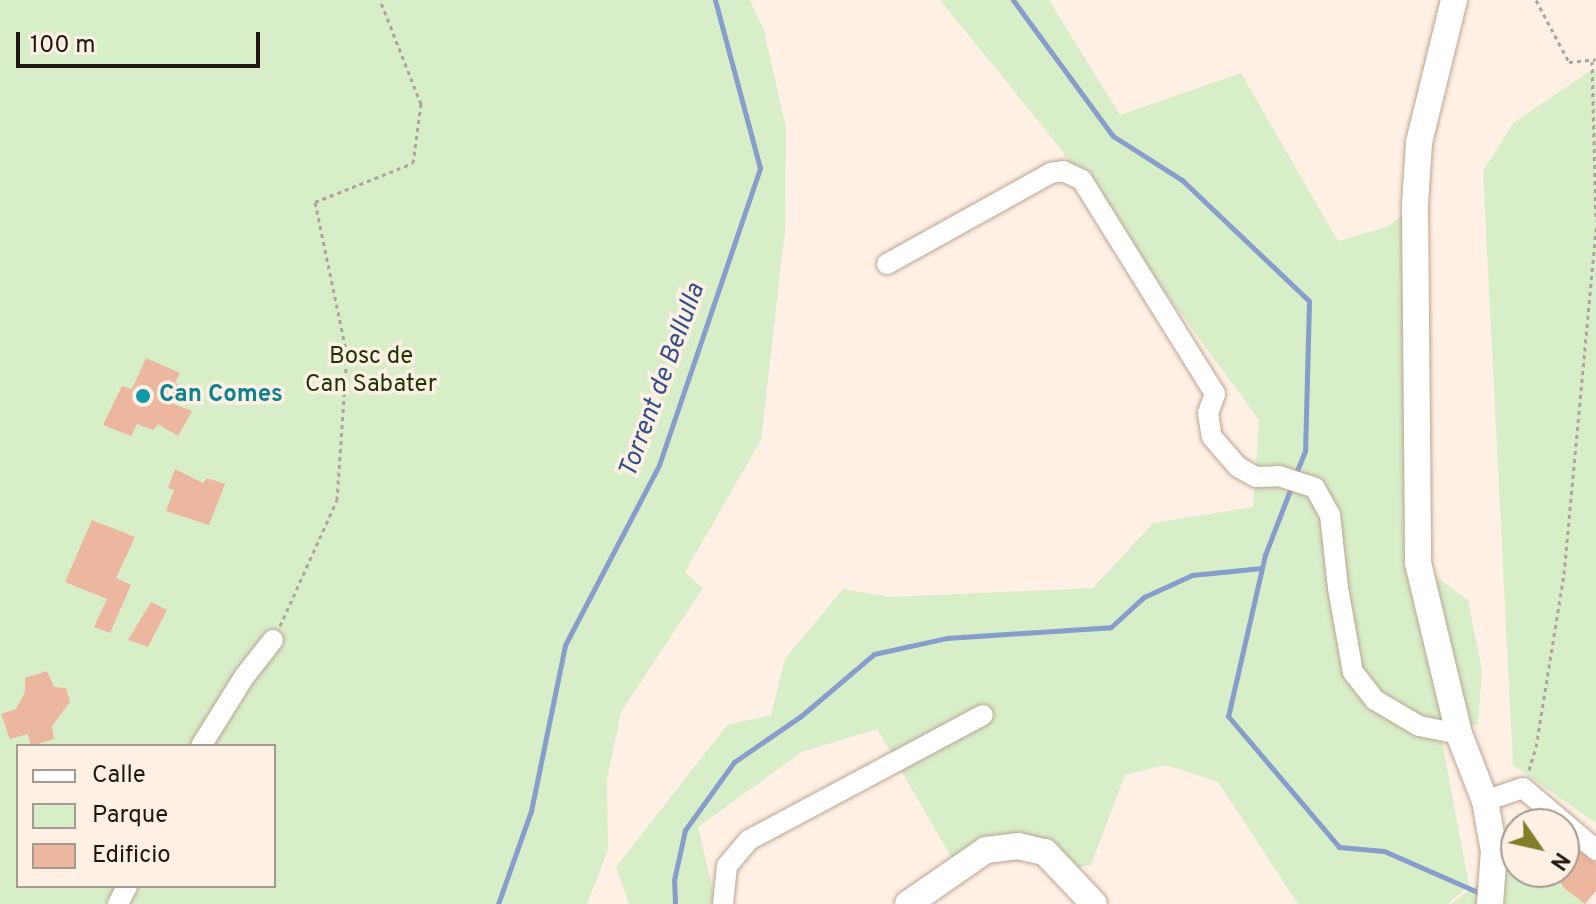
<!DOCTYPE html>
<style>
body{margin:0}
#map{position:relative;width:1596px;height:904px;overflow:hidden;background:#fff0e5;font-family:Overpass,sans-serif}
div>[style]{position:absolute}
.green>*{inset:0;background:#d8eec9}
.stream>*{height:5px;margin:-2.5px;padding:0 2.5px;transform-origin:2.5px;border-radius:2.5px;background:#859ecb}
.building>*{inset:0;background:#edb69e}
.path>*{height:3px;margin-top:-1.5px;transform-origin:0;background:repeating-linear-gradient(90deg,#b1a49b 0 4px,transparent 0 8px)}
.roads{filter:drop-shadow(0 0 2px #bca593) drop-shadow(0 0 2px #bca593)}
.minor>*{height:20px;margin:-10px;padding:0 10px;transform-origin:10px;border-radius:10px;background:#fff}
.major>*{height:26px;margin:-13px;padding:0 13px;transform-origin:13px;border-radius:13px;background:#fff}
.dots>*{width:22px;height:22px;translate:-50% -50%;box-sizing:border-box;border:4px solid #fff0e5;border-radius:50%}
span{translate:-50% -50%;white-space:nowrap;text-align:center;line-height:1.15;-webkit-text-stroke:7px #fff0e5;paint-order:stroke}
.park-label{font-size:24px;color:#1e3702}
.culture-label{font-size:24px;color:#0d838f;font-weight:700}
.left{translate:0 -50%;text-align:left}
.water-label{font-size:26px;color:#314f88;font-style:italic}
.legend{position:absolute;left:16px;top:744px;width:260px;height:144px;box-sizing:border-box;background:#fff0e5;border:2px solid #a69990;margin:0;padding:10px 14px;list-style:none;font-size:24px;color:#201711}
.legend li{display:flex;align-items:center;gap:16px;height:40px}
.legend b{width:40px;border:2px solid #a69990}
.north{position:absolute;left:1500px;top:808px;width:80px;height:80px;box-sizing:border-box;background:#fff0e5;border:2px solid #a69990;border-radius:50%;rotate:124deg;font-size:22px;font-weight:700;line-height:32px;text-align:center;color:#201711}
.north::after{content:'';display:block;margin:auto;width:28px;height:36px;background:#807f28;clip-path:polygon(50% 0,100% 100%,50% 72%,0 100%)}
.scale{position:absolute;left:16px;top:32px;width:244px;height:36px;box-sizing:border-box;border:4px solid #201711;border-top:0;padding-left:10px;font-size:24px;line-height:28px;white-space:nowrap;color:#201711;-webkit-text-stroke:6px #fff0e5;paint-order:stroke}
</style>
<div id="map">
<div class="green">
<div style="clip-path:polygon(evenodd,0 0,750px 0,764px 31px,786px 128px,785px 231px,761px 440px,685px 572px,703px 588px,621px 712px,607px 780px,608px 850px,587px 904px,0 904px,0 0,18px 746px,274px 746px,274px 886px,18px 886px,18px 746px)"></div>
<div style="clip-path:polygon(940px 0,1049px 0,1120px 115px,1241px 73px,1338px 241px,1387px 227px,1415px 205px,1418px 563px,1468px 600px,1482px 670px,1478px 725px,1420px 726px,1442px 741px,1469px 885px,1448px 904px,1298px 904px,1218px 782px,1166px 765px,1125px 775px,1091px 865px,1063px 870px,1018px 846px,958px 869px,877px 729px,802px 752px,698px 827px,716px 904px,629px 904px,616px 867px,727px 725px,771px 715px,785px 659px,843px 589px,890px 597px,1093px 588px,1153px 523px,1253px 507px,1259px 420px,1052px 138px)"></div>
<div style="clip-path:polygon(1593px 69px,1596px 70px,1596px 823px,1513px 765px,1483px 171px,1513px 123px)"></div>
<div style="clip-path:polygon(1516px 856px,1516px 872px,1545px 872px,1587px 904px,1451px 904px)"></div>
</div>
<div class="stream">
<div style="left:1013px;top:0;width:169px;rotate:53.7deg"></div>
<div style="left:1113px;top:136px;width:82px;rotate:32.5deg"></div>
<div style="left:1182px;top:180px;width:175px;rotate:43.6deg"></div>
<div style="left:1309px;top:301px;width:150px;rotate:91.5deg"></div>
<div style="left:1305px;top:451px;width:27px;rotate:112deg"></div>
<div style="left:1292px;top:485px;width:75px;rotate:111.1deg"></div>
<div style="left:1265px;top:555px;width:165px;rotate:102.9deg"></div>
<div style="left:1228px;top:716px;width:172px;rotate:49.7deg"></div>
<div style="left:1339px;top:847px;width:45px;rotate:5.1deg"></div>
<div style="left:1384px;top:851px;width:109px;rotate:23.7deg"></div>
<div style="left:498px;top:904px;width:99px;rotate:-70.5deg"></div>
<div style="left:531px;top:811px;width:169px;rotate:-78.4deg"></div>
<div style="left:565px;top:645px;width:203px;rotate:-62.4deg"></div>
<div style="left:659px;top:465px;width:314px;rotate:-71.2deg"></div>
<div style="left:760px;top:168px;width:174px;rotate:-105deg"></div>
<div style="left:675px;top:904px;width:24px;rotate:-92deg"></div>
<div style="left:674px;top:880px;width:51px;rotate:-77.6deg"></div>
<div style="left:685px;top:830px;width:84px;rotate:-54.2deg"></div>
<div style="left:734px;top:762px;width:81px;rotate:-34.5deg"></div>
<div style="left:801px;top:716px;width:96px;rotate:-40.3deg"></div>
<div style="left:874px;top:654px;width:75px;rotate:-12.4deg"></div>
<div style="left:947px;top:638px;width:164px;rotate:-3.8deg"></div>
<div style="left:1111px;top:627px;width:45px;rotate:-42.3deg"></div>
<div style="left:1144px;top:597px;width:53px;rotate:-24.6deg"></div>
<div style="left:1192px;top:575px;width:70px;rotate:-5.7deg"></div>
</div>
<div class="building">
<div style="clip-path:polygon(146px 358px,180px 373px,175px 383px,180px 385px,171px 403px,192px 411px,178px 436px,158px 424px,153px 430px,137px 424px,131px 436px,103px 425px,122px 386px,132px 389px)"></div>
<div style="clip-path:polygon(175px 469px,203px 483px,207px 478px,225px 484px,209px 525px,166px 511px,174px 490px,168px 488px)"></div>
<div style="clip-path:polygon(92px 520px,135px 537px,116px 578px,131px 585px,110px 633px,94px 627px,107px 599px,65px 582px)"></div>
<div style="clip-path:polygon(151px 602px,167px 610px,148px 647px,128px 640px)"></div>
<div style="clip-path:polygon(47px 671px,54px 687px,66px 688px,70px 702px,52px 726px,54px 739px,31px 746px,28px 734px,10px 739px,1px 714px,16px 709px,25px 692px,25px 678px)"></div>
<div style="clip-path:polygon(1564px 840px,1596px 863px,1596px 891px,1585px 904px,1564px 888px,1553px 872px,1564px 872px)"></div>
</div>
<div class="path">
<div style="left:1536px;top:0;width:70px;rotate:62deg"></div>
<div style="left:1569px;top:62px;width:27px;rotate:-6deg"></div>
<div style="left:1592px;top:61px;width:160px;rotate:88.6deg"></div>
<div style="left:280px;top:626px;width:138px;rotate:-65.7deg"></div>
<div style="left:337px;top:500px;width:145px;rotate:-86.1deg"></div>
<div style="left:347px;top:355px;width:156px;rotate:-101.8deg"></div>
<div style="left:315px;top:202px;width:105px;rotate:-21.7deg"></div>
<div style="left:413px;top:163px;width:60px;rotate:-82.3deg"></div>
<div style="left:421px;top:104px;width:112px;rotate:-111.5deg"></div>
<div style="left:1529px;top:770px;width:24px;rotate:-73deg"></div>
<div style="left:1536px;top:747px;width:175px;rotate:-80.8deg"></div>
<div style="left:1564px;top:574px;width:348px;rotate:-84.7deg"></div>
</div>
<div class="roads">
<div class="minor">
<div style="left:887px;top:264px;width:188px;rotate:-29deg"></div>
<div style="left:1051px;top:173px;width:12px;rotate:-9deg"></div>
<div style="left:1063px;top:171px;width:21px;rotate:25deg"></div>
<div style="left:1082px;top:180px;width:252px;rotate:58.1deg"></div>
<div style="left:1215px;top:394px;width:20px;rotate:110deg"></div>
<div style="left:1208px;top:413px;width:24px;rotate:81deg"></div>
<div style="left:1212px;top:437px;width:40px;rotate:49deg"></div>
<div style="left:1238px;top:467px;width:21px;rotate:29deg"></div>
<div style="left:1256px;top:477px;width:23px;rotate:-2deg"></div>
<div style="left:1279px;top:476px;width:38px;rotate:18deg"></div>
<div style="left:1315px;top:488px;width:31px;rotate:61deg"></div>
<div style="left:1330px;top:515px;width:73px;rotate:83.7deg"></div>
<div style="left:1338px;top:588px;width:85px;rotate:79.9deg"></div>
<div style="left:1353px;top:672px;width:36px;rotate:52deg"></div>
<div style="left:1375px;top:700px;width:51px;rotate:30.6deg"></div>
<div style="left:1419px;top:726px;width:41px;rotate:11.3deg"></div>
<div style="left:201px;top:746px;width:81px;rotate:-58.1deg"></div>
<div style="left:244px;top:677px;width:47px;rotate:-51.9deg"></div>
<div style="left:1485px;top:801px;width:40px;rotate:-18.9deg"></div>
<div style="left:1523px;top:788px;width:96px;rotate:40.3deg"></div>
<div style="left:118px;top:904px;width:20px;rotate:-63deg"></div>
<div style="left:723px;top:904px;width:38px;rotate:-84deg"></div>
<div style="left:727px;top:866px;width:34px;rotate:-50deg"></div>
<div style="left:749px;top:840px;width:265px;rotate:-28.1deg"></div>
</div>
<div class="major">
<div style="left:1454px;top:0;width:147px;rotate:103.8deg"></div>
<div style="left:1419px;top:143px;width:62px;rotate:93.7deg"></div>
<div style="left:1415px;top:205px;width:358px;rotate:89.5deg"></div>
<div style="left:1418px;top:563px;width:176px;rotate:76.5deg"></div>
<div style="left:1459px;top:734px;width:72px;rotate:68.8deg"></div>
<div style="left:1485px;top:801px;width:51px;rotate:79.8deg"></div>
<div style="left:1494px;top:851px;width:53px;rotate:94.3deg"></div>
<div style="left:908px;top:904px;width:95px;rotate:-34.7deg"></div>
<div style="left:986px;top:850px;width:32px;rotate:-7deg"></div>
<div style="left:1018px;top:846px;width:28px;rotate:13deg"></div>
<div style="left:1045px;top:852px;width:71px;rotate:46.7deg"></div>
</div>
</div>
<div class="dots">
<div style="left:143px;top:396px;background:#0f9aa8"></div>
</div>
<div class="park-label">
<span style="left:371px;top:372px">Bosc de<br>Can Sabater</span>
</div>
<div class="culture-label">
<span class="left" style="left:159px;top:396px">Can Comes</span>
</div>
<div class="water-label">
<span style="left:663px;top:381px;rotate:-70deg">Torrent de Bellulla</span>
</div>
<ul class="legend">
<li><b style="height:10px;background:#fff"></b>Calle</li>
<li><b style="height:22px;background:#d8eec9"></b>Parque</li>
<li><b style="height:22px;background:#edb69e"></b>Edificio</li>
</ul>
<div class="north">N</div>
<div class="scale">100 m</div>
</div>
